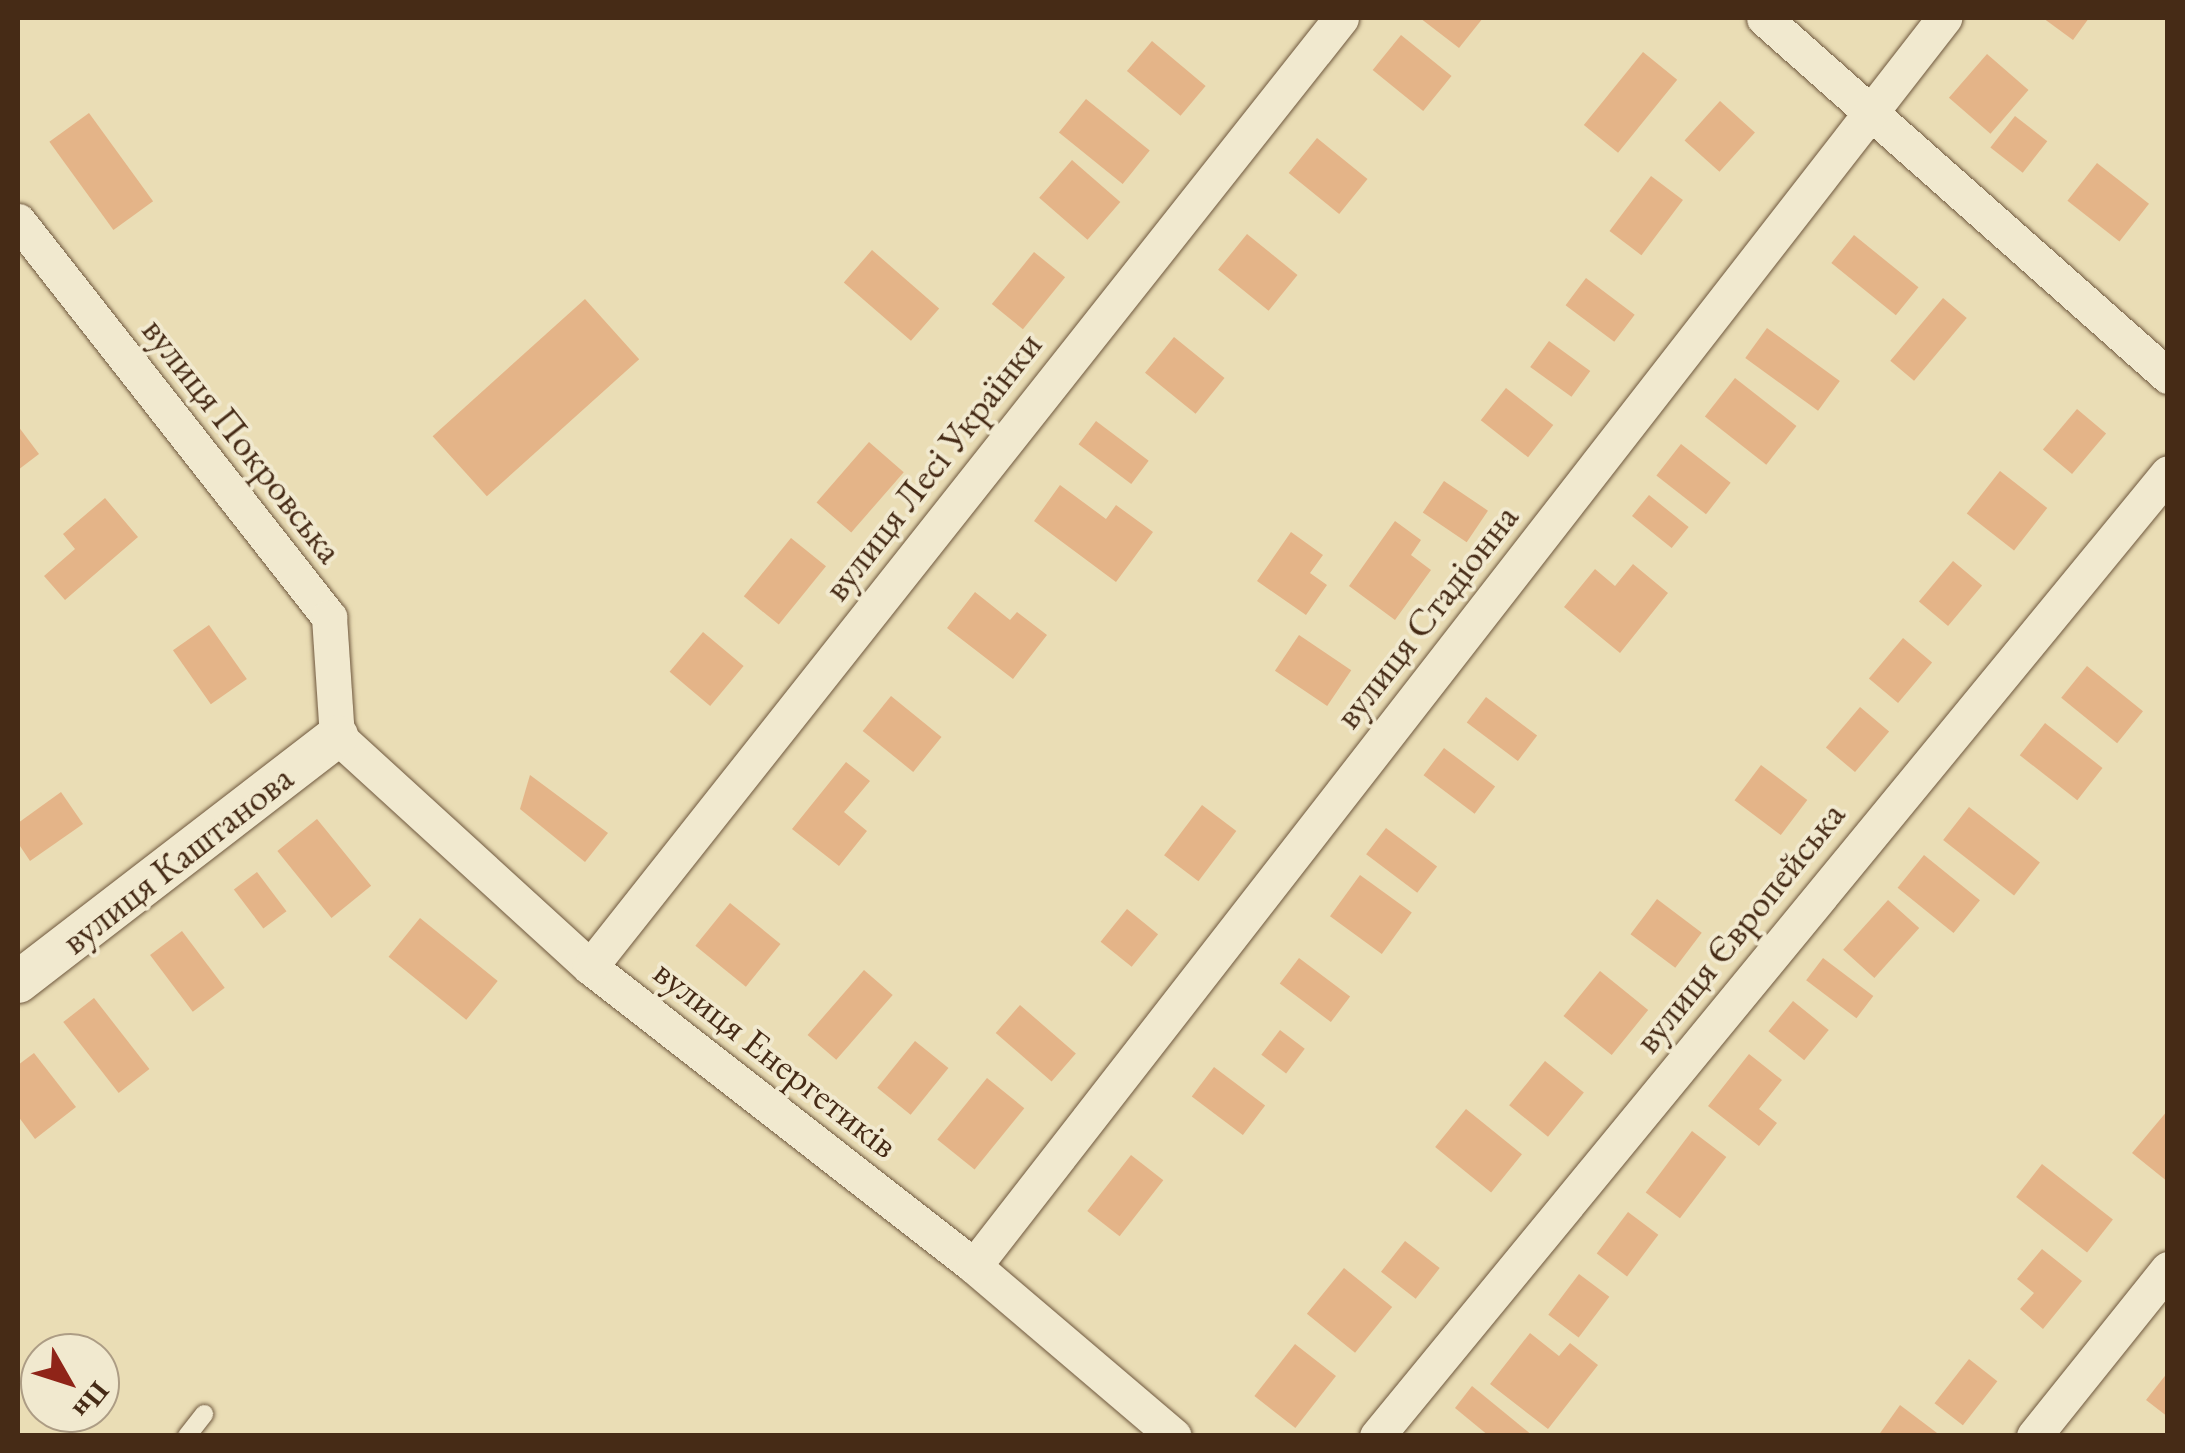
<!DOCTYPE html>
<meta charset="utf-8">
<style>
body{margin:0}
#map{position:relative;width:2185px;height:1453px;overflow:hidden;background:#eaddb5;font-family:"EB Garamond",serif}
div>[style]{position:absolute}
.building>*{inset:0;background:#e4b488;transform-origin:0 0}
.roads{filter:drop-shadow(0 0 2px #6f583e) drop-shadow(0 0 2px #6f583e)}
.service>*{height:18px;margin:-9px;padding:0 9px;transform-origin:9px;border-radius:9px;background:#f1e9cf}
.minor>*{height:35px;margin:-17.5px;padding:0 17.5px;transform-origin:17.5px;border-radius:17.5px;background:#f1e9cf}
.tertiary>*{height:42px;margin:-21px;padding:0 21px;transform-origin:21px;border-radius:21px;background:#f1e9cf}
span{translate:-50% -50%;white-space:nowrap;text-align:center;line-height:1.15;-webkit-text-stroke:8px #f1e9cf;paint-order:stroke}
.street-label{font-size:38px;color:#462b16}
.frame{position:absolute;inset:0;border:20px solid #462b16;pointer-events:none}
.north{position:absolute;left:20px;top:1333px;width:100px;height:100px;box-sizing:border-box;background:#f1e9cf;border:2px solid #ad9d85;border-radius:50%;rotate:129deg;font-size:28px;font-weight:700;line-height:40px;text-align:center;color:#462b16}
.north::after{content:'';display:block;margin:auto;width:35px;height:45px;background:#8f2418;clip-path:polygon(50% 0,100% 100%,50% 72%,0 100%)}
</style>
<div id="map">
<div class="building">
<div style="clip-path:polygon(1420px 18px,1483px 18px,1459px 48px)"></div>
<div style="clip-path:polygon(2043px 18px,2089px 18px,2073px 40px)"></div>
<div style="left:1401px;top:35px;width:65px;height:45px;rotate:39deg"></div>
<div style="left:1152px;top:41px;width:70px;height:39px;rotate:40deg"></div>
<div style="left:1643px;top:52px;width:44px;height:94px;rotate:39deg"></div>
<div style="left:1987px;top:54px;width:55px;height:58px;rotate:41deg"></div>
<div style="left:1086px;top:99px;width:82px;height:43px;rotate:39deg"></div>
<div style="left:1720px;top:101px;width:47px;height:53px;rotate:42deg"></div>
<div style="left:89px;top:113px;width:109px;height:49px;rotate:54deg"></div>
<div style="left:2015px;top:116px;width:41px;height:40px;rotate:38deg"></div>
<div style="left:1317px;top:138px;width:65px;height:45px;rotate:39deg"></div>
<div style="left:1072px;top:160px;width:64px;height:50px;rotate:41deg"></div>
<div style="left:2097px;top:163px;width:66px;height:48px;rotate:38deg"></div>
<div style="left:1651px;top:176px;width:40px;height:69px;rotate:37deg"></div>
<div style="left:1247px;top:234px;width:65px;height:46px;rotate:39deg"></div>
<div style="left:1854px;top:235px;width:83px;height:36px;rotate:39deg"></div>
<div style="left:872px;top:250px;width:89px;height:43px;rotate:41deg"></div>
<div style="left:1034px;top:252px;width:40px;height:67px;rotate:39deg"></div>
<div style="left:1586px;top:278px;width:61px;height:34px;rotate:37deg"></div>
<div style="left:1943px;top:298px;width:31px;height:82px;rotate:40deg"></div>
<div style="left:585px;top:299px;width:81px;height:205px;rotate:48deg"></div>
<div style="left:1767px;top:328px;width:90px;height:37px;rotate:36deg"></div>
<div style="left:1174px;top:337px;width:65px;height:46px;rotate:39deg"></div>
<div style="left:1549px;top:341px;width:51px;height:32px;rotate:36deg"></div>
<div style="left:1735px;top:378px;width:78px;height:49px;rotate:38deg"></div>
<div style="left:1506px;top:388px;width:60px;height:41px;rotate:38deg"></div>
<div style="left:2077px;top:409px;width:38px;height:53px;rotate:40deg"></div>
<div style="left:1096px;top:421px;width:66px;height:29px;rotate:37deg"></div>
<div style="clip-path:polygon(18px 426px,39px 454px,18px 470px)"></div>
<div style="left:869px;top:442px;width:46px;height:80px;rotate:41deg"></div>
<div style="left:1681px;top:444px;width:63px;height:40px;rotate:38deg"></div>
<div style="left:2000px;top:471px;width:60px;height:54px;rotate:38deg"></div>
<div style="left:1444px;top:481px;width:53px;height:38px;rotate:34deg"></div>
<div style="clip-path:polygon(1060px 485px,1106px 519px,1116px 505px,1153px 532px,1116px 582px,1034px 521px)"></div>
<div style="left:1649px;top:495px;width:51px;height:27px;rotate:39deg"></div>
<div style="clip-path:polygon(105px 498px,138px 537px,65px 600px,44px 576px,75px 549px,63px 534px)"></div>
<div style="clip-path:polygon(1395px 521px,1421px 540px,1411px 555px,1431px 570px,1395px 620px,1349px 586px)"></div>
<div style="clip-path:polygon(1291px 532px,1323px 555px,1310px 573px,1327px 585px,1306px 615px,1257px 581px)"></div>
<div style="left:791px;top:538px;width:45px;height:75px;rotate:39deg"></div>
<div style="left:1953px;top:561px;width:38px;height:53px;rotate:40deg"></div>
<div style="clip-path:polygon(1633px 564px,1668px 593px,1620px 653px,1564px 607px,1595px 569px,1615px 586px)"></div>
<div style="clip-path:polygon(975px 592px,1010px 620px,1017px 612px,1047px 635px,1013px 679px,947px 628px)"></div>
<div style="left:209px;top:625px;width:66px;height:44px;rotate:55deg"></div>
<div style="left:703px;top:632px;width:53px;height:52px;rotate:40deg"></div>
<div style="left:1299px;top:635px;width:63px;height:43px;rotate:34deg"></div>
<div style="left:1903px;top:638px;width:38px;height:53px;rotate:40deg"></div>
<div style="left:2087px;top:666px;width:72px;height:41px;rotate:39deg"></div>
<div style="left:891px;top:696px;width:65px;height:45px;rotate:39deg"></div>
<div style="left:1486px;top:697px;width:64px;height:32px;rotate:37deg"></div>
<div style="left:1860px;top:707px;width:38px;height:53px;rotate:40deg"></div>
<div style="left:2045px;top:723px;width:73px;height:41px;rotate:38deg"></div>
<div style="left:1444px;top:748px;width:64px;height:34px;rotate:37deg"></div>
<div style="clip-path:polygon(846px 762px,870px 781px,844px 812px,867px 831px,839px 866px,792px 829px)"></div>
<div style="left:1761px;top:765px;width:58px;height:44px;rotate:37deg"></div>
<div style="clip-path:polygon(530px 775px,608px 833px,585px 862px,520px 809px)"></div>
<div style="clip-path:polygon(61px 792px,83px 824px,30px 861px,18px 843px,18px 823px)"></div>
<div style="left:1202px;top:805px;width:43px;height:63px;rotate:37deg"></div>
<div style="left:1969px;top:807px;width:90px;height:42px;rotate:38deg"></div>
<div style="left:317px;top:819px;width:86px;height:51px;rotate:51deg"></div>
<div style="left:1386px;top:828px;width:64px;height:33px;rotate:37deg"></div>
<div style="left:1924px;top:855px;width:72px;height:42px;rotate:39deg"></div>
<div style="left:257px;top:872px;width:49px;height:29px;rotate:53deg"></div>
<div style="left:1360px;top:875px;width:64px;height:51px;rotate:36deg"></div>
<div style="left:1657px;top:899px;width:56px;height:44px;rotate:37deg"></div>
<div style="left:1888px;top:900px;width:42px;height:67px;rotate:42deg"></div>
<div style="left:730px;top:903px;width:65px;height:55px;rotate:39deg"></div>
<div style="left:1127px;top:909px;width:40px;height:42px;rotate:39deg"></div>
<div style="left:420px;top:918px;width:100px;height:50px;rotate:39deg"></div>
<div style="left:182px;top:931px;width:71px;height:40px;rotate:53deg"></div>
<div style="left:1299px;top:958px;width:64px;height:32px;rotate:37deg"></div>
<div style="left:1823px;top:958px;width:63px;height:28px;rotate:37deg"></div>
<div style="left:864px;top:970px;width:38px;height:86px;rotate:41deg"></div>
<div style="left:1600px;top:971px;width:62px;height:58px;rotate:39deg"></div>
<div style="left:94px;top:998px;width:90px;height:39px;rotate:52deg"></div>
<div style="left:1793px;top:1001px;width:46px;height:39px;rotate:39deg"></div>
<div style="left:1020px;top:1005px;width:74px;height:37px;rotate:41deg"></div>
<div style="left:1280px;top:1030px;width:31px;height:31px;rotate:37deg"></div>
<div style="left:915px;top:1041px;width:43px;height:60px;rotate:39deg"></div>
<div style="clip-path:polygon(34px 1053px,76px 1107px,35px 1139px,18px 1116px,18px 1065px)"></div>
<div style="clip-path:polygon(1749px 1054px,1782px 1080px,1759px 1109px,1777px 1123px,1759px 1146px,1708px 1106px)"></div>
<div style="left:1545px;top:1061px;width:50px;height:57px;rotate:39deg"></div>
<div style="left:1214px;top:1067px;width:64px;height:37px;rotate:37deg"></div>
<div style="left:987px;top:1078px;width:48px;height:79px;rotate:39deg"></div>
<div style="left:1466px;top:1109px;width:72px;height:49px;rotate:39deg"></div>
<div style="clip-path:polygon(2168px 1110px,2168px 1182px,2132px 1153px)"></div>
<div style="left:1692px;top:1131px;width:43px;height:77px;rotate:37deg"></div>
<div style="left:1131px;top:1155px;width:41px;height:71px;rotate:38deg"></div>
<div style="left:2042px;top:1164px;width:90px;height:42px;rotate:38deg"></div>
<div style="left:1628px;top:1212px;width:38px;height:52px;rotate:37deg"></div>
<div style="left:1405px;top:1241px;width:44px;height:39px;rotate:38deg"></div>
<div style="clip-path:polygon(2042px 1249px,2082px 1281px,2043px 1329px,2020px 1309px,2034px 1293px,2017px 1279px)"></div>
<div style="left:1344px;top:1268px;width:62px;height:59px;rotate:39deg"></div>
<div style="left:1579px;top:1274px;width:38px;height:51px;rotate:37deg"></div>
<div style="clip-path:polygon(1530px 1333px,1559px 1356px,1570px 1343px,1598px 1365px,1548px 1429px,1490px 1384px)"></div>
<div style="left:1295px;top:1344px;width:52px;height:66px;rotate:38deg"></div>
<div style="left:1969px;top:1359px;width:36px;height:56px;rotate:38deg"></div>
<div style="clip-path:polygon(2168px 1372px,2168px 1417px,2146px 1400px)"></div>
<div style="clip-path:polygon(1472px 1386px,1533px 1436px,1489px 1436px,1455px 1408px)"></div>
<div style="clip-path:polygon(1900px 1405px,1941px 1436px,1878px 1436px)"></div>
</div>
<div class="roads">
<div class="service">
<div style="left:187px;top:1436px;width:28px;rotate:-52deg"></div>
</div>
<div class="minor">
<div style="left:1764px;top:18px;width:540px;rotate:41.55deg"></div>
<div style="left:18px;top:221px;width:504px;rotate:51.86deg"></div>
<div style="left:329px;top:617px;width:119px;rotate:86.2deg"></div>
<div style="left:337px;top:736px;width:343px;rotate:42.4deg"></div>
<div style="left:590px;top:967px;width:487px;rotate:37.9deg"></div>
<div style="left:974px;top:1266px;width:262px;rotate:40.4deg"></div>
<div style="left:590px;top:967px;width:1210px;rotate:-51.64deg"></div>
<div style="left:974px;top:1266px;width:1581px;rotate:-52.14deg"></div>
<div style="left:1377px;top:1436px;width:1246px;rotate:-50.6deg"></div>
<div style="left:2034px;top:1436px;width:214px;rotate:-51.3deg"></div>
</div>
<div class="tertiary">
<div style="left:18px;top:982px;width:403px;rotate:-37.6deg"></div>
</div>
</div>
<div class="street-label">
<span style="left:243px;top:440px;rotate:52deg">вулиця Покровська</span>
<span style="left:932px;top:466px;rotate:-52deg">вулиця Лесі Українки</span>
<span style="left:1426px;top:616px;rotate:-52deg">вулиця Стадіонна</span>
<span style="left:177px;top:859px;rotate:-38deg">вулиця Каштанова</span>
<span style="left:1739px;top:927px;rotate:-51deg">вулиця Європейська</span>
<span style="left:776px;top:1058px;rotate:38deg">вулиця Енергетиків</span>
</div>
<div class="frame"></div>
<div class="north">Пн</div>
</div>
